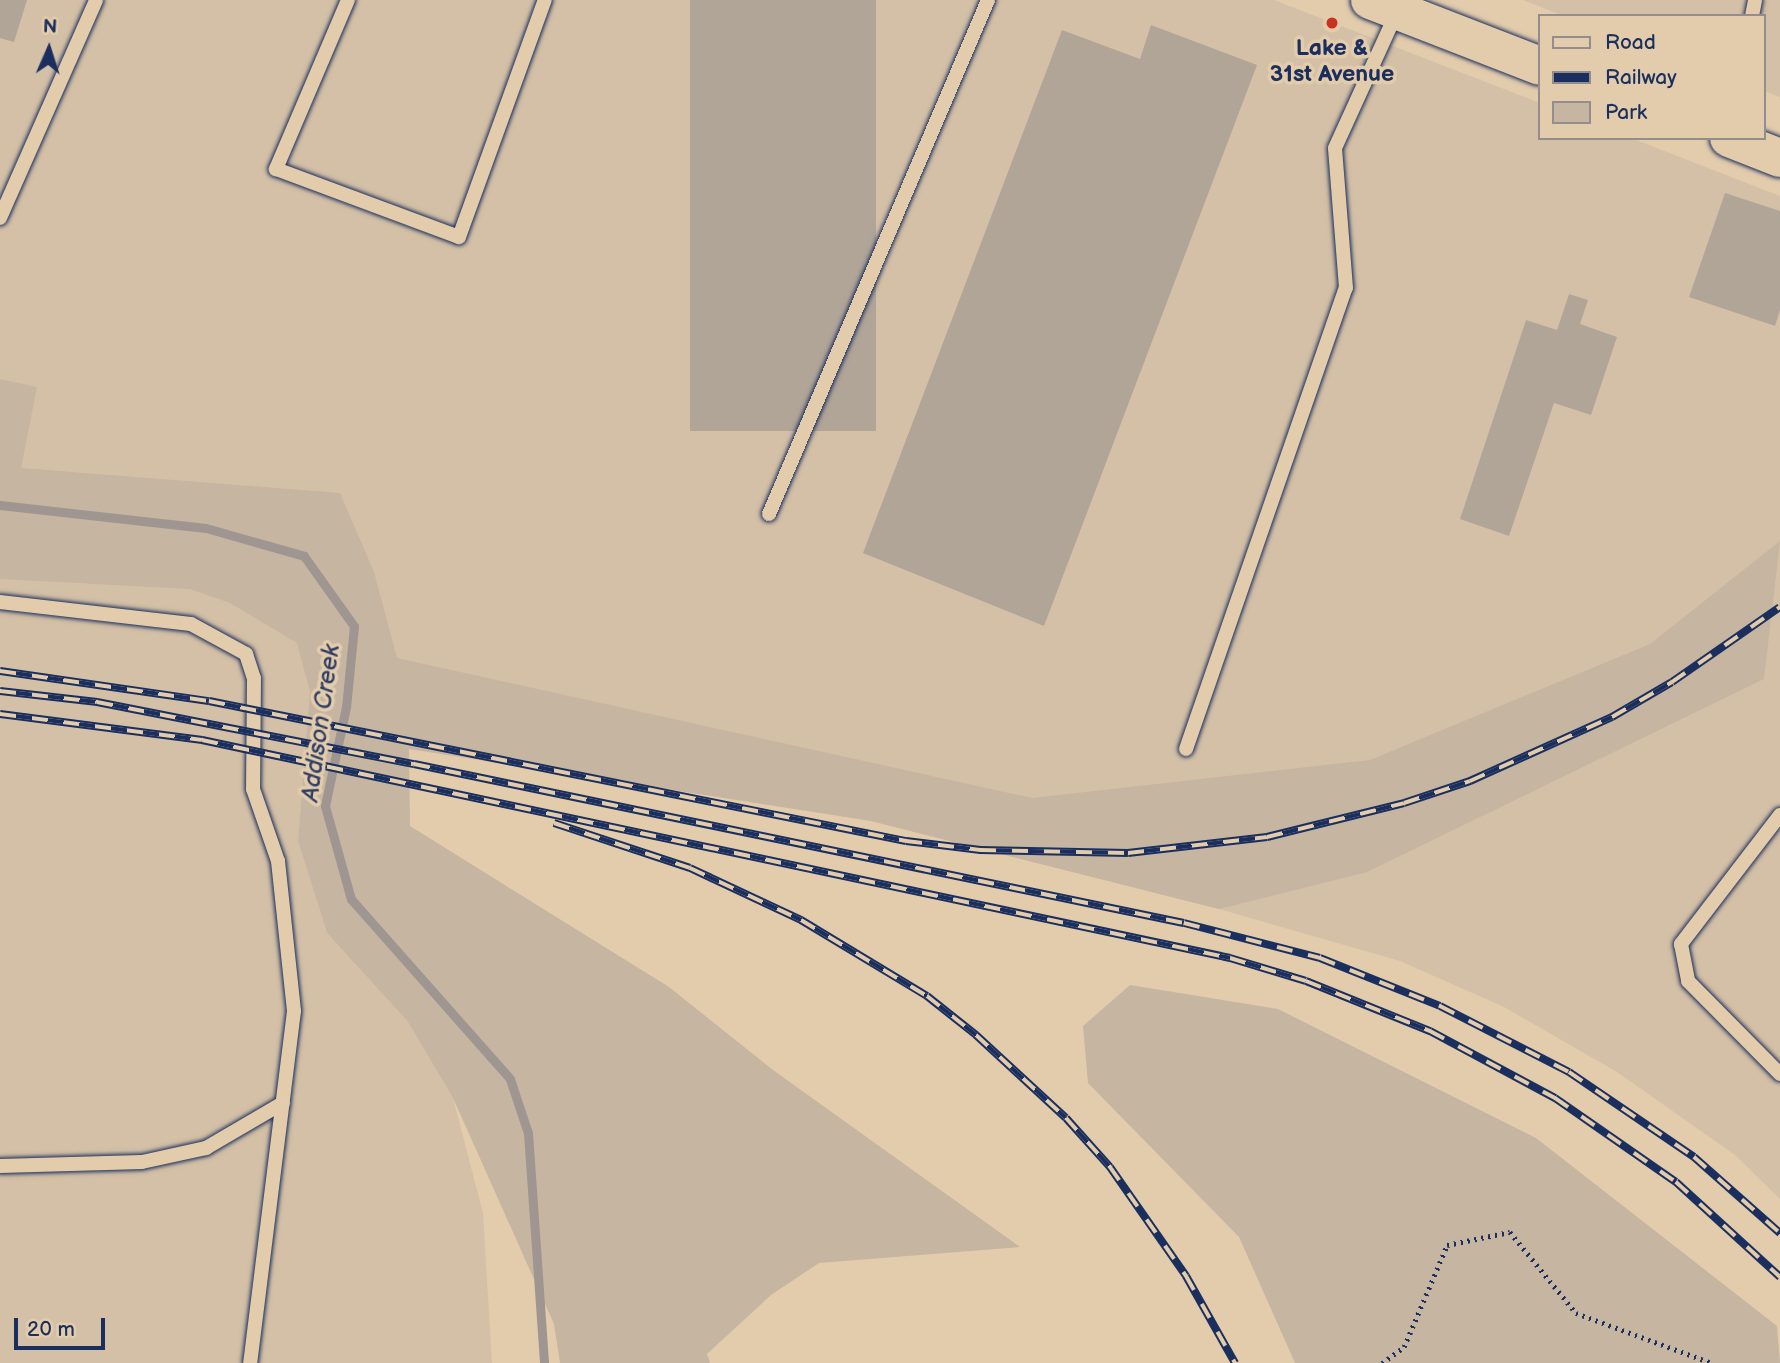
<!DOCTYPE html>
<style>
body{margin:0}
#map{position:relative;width:1780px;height:1363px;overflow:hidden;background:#e3ccac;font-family:"Balsamiq Sans",sans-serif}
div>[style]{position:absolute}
.built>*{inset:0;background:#d4c0a6}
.green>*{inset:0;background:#c6b5a0}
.stream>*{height:9px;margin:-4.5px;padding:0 4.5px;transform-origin:4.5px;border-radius:4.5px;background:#9f9692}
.building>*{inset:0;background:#b1a598;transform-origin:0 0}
.path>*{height:4.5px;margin-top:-2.25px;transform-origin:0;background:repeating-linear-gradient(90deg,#1b2f5e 0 2px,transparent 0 7px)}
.roads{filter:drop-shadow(0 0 2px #1b2f5e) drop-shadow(0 0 2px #1b2f5e)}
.service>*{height:14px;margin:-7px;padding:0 7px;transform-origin:7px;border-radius:7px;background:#e3ccac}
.secondary>*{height:38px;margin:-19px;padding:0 19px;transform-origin:19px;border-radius:19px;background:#e3ccac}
.rail>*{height:8px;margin-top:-4px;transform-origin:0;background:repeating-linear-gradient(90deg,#e3ccac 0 16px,#1b2f5e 0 32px);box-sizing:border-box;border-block:2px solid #1b2f5e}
.dots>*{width:19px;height:19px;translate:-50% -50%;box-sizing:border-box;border:4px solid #e3ccac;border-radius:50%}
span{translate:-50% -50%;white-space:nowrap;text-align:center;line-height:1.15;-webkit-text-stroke:7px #e3ccac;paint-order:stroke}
.poi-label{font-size:23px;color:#1b2f5e;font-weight:700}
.water-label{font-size:24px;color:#2f3e66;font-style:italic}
.legend{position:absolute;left:1538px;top:14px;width:228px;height:126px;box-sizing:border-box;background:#e3ccac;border:2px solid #938d8d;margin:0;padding:9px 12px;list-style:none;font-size:21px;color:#1b2f5e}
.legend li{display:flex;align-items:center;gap:14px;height:35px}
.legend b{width:35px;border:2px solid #938d8d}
.north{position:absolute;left:14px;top:14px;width:70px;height:70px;-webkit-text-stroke:5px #e3ccac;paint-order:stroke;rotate:3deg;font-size:19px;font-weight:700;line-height:28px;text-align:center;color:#1b2f5e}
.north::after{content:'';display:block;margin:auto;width:24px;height:32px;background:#1b2f5e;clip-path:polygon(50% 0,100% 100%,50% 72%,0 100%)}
.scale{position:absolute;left:14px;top:1318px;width:91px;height:32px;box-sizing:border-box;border:4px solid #1b2f5e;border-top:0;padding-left:9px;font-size:21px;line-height:24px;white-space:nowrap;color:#1b2f5e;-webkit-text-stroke:5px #e3ccac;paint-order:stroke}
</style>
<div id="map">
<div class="built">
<div style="clip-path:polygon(0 0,1274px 0,1540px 103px,1540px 138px,1631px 138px,1780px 196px,1780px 1199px,1735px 1155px,1617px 1072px,1504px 1007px,1400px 961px,1219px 909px,871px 821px,647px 783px,309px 714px,298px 841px,327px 933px,408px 1022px,453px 1098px,483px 1213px,492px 1363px,0 1363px)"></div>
<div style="clip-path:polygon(1523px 0,1780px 0,1780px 97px,1764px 91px,1764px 16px,1564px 16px)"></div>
</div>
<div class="green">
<div style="clip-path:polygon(0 379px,37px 387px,21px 468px,340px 493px,374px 572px,397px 658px,1032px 798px,1370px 760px,1650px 644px,1780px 541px,1764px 679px,1367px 872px,1219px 909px,871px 821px,409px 749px,410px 826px,669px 987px,773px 1070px,1020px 1247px,819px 1263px,771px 1295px,707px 1354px,710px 1363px,560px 1363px,554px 1324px,453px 1098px,408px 1022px,327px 933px,298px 841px,310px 692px,297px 643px,230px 603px,190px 589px,0 579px)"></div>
<div style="clip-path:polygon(1130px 985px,1278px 1009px,1536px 1138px,1777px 1326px,1780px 1363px,1295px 1363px,1239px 1237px,1088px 1083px,1083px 1026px)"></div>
</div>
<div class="stream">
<div style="left:0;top:505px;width:207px;rotate:6.4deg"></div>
<div style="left:206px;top:528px;width:102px;rotate:15.9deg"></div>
<div style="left:304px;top:556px;width:86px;rotate:54.5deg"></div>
<div style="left:354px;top:626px;width:81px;rotate:95.6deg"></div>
<div style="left:346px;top:707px;width:101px;rotate:102deg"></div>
<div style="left:325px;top:806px;width:97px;rotate:74.4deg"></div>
<div style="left:351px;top:899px;width:240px;rotate:48.5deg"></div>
<div style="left:510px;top:1079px;width:57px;rotate:71.6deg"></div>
<div style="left:528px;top:1133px;width:231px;rotate:86deg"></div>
</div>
<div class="building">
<div style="clip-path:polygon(0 0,27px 0,14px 42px,0 38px)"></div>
<div style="left:690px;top:0;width:186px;height:431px"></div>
<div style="clip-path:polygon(1151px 25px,1257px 65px,1044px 626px,863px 553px,1062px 30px,1140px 59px)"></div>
<div style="clip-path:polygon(1725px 193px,1780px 211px,1780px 310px,1775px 326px,1689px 297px)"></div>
<div style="clip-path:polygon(1569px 294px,1588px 300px,1580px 324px,1617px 337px,1591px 415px,1554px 403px,1509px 536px,1460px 519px,1526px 320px,1557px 330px)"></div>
</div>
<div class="path">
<div style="left:1382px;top:1363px;width:27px;rotate:-36deg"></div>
<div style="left:1404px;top:1347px;width:111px;rotate:-67.1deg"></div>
<div style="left:1447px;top:1245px;width:64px;rotate:-11.7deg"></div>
<div style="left:1510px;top:1232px;width:104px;rotate:50.8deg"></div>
<div style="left:1576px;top:1313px;width:145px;rotate:20.2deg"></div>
</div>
<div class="roads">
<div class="service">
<div style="left:348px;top:0;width:184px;rotate:113.1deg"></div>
<div style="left:276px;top:169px;width:195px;rotate:20.4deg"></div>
<div style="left:459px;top:237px;width:252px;rotate:-70.1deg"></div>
<div style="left:1752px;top:16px;width:16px;rotate:-79deg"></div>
<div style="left:0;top:218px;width:238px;rotate:-66.2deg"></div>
<div style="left:769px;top:514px;width:559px;rotate:-66.92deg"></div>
<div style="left:0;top:602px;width:192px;rotate:6.6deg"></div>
<div style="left:191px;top:624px;width:63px;rotate:28.6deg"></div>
<div style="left:246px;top:654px;width:25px;rotate:72deg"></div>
<div style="left:254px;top:678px;width:111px;rotate:90.5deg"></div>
<div style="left:253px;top:789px;width:76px;rotate:70.9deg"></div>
<div style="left:278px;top:861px;width:151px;rotate:83.9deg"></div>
<div style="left:294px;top:1011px;width:355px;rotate:97.1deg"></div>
<div style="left:1186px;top:749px;width:488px;rotate:-70.9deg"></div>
<div style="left:1346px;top:288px;width:140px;rotate:-94.5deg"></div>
<div style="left:1335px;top:148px;width:149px;rotate:-65.5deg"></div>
<div style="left:1780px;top:815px;width:163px;rotate:127.5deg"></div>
<div style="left:1681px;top:944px;width:38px;rotate:79deg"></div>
<div style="left:1688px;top:981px;width:131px;rotate:45.3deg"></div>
<div style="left:0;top:1166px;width:142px;rotate:-1.6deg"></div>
<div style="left:142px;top:1162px;width:66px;rotate:-12.3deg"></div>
<div style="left:206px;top:1148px;width:89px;rotate:-30.3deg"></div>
</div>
<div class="secondary">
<div style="left:1370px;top:0;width:182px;rotate:21.2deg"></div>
<div style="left:1729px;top:138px;width:55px;rotate:21.4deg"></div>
</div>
</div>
<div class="rail">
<div style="left:0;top:671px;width:211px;rotate:8.2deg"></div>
<div style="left:209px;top:701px;width:711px;rotate:11.36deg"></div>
<div style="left:906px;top:841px;width:75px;rotate:6.9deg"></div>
<div style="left:980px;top:850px;width:148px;rotate:1.2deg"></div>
<div style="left:1128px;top:853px;width:140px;rotate:-6.6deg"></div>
<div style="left:1267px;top:837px;width:141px;rotate:-13.9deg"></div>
<div style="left:1404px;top:803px;width:70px;rotate:-18.4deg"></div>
<div style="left:1470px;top:781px;width:156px;rotate:-24.3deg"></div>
<div style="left:1612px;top:717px;width:69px;rotate:-30.3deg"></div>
<div style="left:1672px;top:682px;width:131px;rotate:-34.8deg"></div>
<div style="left:0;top:691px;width:98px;rotate:6.5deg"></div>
<div style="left:97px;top:702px;width:323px;rotate:11.1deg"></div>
<div style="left:414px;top:764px;width:786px;rotate:11.67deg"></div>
<div style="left:1184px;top:923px;width:140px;rotate:14.4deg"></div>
<div style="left:1320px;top:958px;width:129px;rotate:21.8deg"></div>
<div style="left:1440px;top:1006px;width:145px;rotate:27.1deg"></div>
<div style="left:1569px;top:1072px;width:151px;rotate:34.2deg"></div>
<div style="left:1694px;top:1157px;width:115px;rotate:41.5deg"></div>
<div style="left:0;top:714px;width:204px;rotate:7.3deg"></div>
<div style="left:202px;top:740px;width:1051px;rotate:11.97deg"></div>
<div style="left:1230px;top:958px;width:79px;rotate:16.8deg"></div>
<div style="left:1306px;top:981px;width:134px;rotate:22deg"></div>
<div style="left:1430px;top:1031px;width:142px;rotate:28.2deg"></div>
<div style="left:1555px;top:1098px;width:147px;rotate:34.8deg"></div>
<div style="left:1676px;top:1182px;width:141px;rotate:42.4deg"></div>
<div style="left:554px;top:823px;width:143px;rotate:18.3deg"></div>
<div style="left:690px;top:868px;width:123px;rotate:25.1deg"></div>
<div style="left:801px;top:920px;width:147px;rotate:31.1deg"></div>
<div style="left:927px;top:996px;width:63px;rotate:38.5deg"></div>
<div style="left:976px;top:1035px;width:122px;rotate:42.7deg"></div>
<div style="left:1066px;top:1118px;width:66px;rotate:48.1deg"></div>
<div style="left:1110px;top:1167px;width:133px;rotate:55.1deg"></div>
<div style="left:1186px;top:1276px;width:100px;rotate:60.6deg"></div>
</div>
<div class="dots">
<div style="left:1332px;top:23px;background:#c8321e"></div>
</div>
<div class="poi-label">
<span style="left:1332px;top:61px">Lake &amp;<br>31st Avenue</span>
</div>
<div class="water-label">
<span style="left:321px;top:723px;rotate:-82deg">Addison Creek</span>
</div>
<ul class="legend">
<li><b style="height:9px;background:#e3ccac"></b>Road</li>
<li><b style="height:9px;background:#1b2f5e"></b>Railway</li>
<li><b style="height:19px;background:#c6b5a0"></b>Park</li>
</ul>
<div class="north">N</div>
<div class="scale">20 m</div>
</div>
